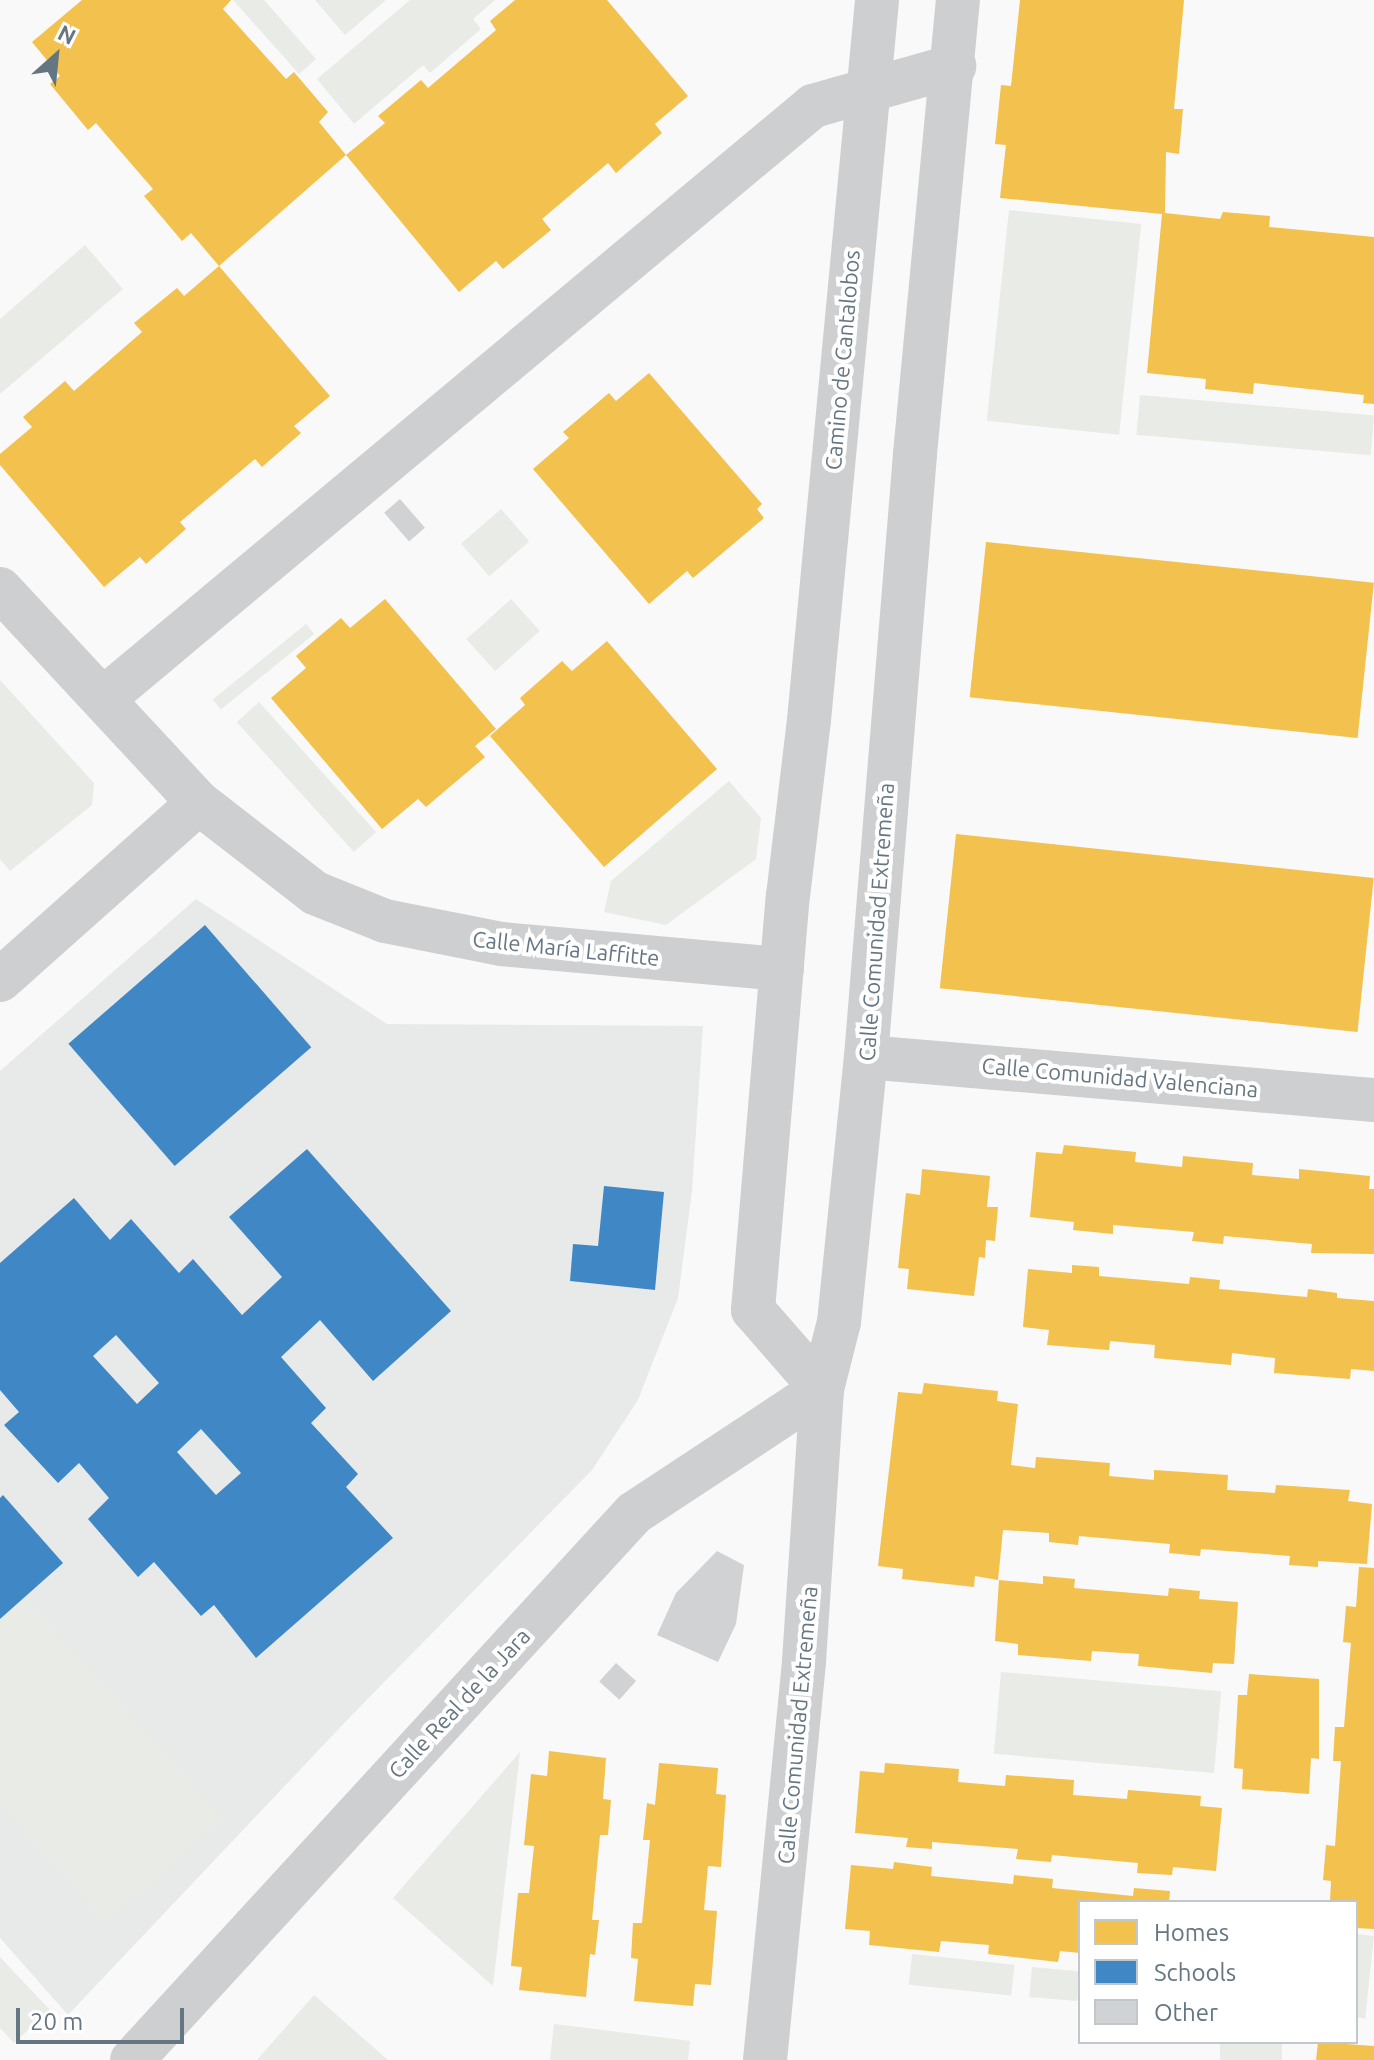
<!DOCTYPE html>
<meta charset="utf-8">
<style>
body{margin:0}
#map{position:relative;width:1374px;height:2060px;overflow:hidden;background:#f9f9f9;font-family:Ubuntu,sans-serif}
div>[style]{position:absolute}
.built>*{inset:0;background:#e8e9e9}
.green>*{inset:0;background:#e8ebe6;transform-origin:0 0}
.homes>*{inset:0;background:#f2c14e;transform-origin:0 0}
.schools>*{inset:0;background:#3f88c5;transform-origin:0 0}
.building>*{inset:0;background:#d0d2d3;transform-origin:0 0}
.minor>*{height:44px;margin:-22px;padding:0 22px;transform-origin:22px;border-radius:22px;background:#cecfd0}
span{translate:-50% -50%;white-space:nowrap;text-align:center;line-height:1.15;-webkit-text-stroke:8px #fff;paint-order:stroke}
.street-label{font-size:22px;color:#657683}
.legend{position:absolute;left:1078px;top:1900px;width:280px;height:144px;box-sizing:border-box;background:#fff;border:2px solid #c1c8cd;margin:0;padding:10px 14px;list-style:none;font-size:24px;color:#657683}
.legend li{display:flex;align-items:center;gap:16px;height:40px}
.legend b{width:40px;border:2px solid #c1c8cd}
.north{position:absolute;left:16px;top:16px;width:80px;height:80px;-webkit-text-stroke:6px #fff;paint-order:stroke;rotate:27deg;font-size:22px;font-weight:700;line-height:32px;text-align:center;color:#657683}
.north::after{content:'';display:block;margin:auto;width:28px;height:36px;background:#657683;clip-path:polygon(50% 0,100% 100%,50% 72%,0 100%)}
.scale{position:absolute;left:16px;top:2008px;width:168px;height:36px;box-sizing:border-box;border:4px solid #657683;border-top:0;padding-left:10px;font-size:24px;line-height:28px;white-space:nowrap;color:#657683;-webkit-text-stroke:6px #fff;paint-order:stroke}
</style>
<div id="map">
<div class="built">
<div style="clip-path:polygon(196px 899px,387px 1024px,703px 1026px,692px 1191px,678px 1298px,638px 1400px,592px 1470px,349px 1718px,68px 2015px,0 1938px,0 1071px)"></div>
</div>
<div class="green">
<div style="clip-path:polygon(233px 0,264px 0,316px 59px,299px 74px)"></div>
<div style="clip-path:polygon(315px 0,386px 0,345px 35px)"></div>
<div style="clip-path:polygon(410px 0,495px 0,473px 19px,481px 29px,430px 73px,423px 65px,354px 124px,317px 79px)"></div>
<div style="left:1009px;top:210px;width:133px;height:212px;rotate:6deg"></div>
<div style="clip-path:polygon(85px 245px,123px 289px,0 394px,0 319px)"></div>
<div style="left:1140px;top:395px;width:235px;height:40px;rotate:5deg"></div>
<div style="left:501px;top:509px;width:43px;height:53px;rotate:49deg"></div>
<div style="left:511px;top:599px;width:43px;height:60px;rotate:48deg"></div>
<div style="left:306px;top:624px;width:13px;height:120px;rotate:51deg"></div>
<div style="clip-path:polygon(0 680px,94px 783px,92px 805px,10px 871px,0 859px)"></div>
<div style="left:259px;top:702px;width:175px;height:30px;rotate:48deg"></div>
<div style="clip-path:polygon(729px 781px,761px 818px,756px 859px,666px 925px,604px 912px,611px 881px)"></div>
<div style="clip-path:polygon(25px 1596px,224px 1819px,105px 1924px,0 1806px,0 1618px)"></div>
<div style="left:1001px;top:1672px;width:221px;height:82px;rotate:5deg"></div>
<div style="clip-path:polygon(520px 1752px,493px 1986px,393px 1898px)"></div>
<div style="left:1356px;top:1934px;width:18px;height:83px;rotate:6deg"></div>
<div style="left:912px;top:1954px;width:103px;height:31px;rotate:6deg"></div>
<div style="clip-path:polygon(0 1957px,50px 2010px,14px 2043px,0 2028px)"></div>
<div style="left:1032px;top:1967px;width:48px;height:30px;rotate:5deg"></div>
<div style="clip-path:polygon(314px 1995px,388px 2060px,257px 2060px)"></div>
<div style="clip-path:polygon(554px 2024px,690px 2041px,688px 2060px,550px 2060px)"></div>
<div style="left:1220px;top:2042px;width:62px;height:18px"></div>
</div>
<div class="homes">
<div style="clip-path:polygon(82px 0,231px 0,223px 9px,286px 79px,294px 72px,328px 112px,319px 122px,346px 155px,385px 123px,378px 116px,421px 80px,428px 88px,496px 30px,490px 21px,515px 0,607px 0,688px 96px,655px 124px,662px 133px,616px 173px,608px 163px,542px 219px,551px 230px,503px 269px,496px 261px,459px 292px,346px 155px,219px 266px,330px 396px,294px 426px,301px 433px,262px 467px,255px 459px,180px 522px,186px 529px,146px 564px,140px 557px,104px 587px,0 465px,0 454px,32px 427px,23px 417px,65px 381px,74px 391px,142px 332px,134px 323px,177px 288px,184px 296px,219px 266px,191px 233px,182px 241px,144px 196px,153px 189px,96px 123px,88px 130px,50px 84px,60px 76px,32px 42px)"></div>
<div style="clip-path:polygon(1020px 0,1184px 0,1174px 109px,1183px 109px,1179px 154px,1166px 152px,1165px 213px,1220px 219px,1223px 212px,1270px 216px,1269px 227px,1374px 237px,1374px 404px,1363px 403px,1364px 395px,1254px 383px,1253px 394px,1205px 389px,1206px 379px,1147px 373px,1162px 214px,1000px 198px,1006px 145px,995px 144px,1001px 85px,1011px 86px)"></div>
<div style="clip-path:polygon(649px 373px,762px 504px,757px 509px,764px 518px,693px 578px,687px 571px,649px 604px,533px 469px,569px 438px,563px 432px,609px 393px,616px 401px)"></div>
<div style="left:986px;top:542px;width:390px;height:156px;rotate:6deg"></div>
<div style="clip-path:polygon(385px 599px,496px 729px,475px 746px,485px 757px,426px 807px,418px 799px,382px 829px,271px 698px,306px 668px,296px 656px,341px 618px,350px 628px)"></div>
<div style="clip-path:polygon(607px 641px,717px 769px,604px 867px,490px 736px,525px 705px,520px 698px,562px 661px,572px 671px)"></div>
<div style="left:956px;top:834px;width:420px;height:155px;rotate:6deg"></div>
<div style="clip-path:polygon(1064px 1145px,1136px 1152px,1135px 1162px,1182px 1167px,1183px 1156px,1253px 1163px,1252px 1175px,1299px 1179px,1299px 1169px,1370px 1176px,1369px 1189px,1374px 1189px,1374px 1254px,1311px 1253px,1312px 1244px,1224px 1236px,1223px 1244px,1192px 1241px,1194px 1232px,1113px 1225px,1113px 1234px,1073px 1230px,1074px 1222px,1030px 1217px,1036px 1152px,1062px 1154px)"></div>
<div style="clip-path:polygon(922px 1169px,990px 1176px,987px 1207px,998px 1207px,995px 1241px,986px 1240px,985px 1258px,979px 1257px,974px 1296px,907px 1289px,909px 1269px,898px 1268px,906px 1193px,920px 1195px)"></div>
<div style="clip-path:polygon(1072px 1265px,1099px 1267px,1099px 1276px,1189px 1284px,1190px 1277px,1220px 1280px,1219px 1289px,1307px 1297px,1308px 1289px,1337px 1293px,1337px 1298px,1374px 1301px,1374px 1371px,1351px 1369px,1350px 1379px,1274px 1373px,1275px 1358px,1232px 1353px,1231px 1365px,1154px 1358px,1155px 1345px,1110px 1341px,1109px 1350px,1047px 1345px,1049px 1330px,1023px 1327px,1028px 1269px,1072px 1273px)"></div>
<div style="clip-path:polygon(924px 1383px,998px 1391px,997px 1401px,1018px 1404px,1011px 1465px,1035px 1468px,1036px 1457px,1110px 1463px,1109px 1476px,1154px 1480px,1154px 1470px,1228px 1475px,1227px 1490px,1275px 1493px,1276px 1485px,1350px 1490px,1348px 1501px,1372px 1504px,1367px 1564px,1318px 1561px,1318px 1567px,1289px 1565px,1290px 1556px,1201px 1549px,1200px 1556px,1169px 1553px,1170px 1544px,1079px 1536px,1078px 1545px,1049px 1542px,1049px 1533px,1003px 1530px,998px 1580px,975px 1576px,974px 1587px,902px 1579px,903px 1569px,878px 1566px,898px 1392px,922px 1394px)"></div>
<div style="clip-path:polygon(1359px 1567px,1374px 1568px,1374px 1929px,1356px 1928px,1356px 1902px,1330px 1902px,1331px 1881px,1323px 1880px,1326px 1845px,1335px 1846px,1341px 1761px,1333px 1761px,1335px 1727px,1344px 1727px,1351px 1643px,1343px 1642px,1346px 1606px,1356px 1607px)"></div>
<div style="clip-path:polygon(1043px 1576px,1075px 1579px,1074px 1588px,1168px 1596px,1169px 1588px,1200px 1591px,1199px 1599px,1238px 1602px,1234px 1664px,1213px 1663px,1212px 1673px,1138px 1666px,1139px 1654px,1092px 1651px,1091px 1661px,1018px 1655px,1018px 1644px,995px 1641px,999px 1580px,1043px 1584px)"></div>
<div style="clip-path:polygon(1249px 1674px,1319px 1679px,1319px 1759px,1311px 1758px,1309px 1794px,1242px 1789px,1243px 1769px,1234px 1768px,1238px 1695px,1247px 1695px)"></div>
<div style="clip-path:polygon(549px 1751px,606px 1758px,603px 1799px,611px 1800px,608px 1835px,600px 1835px,592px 1920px,599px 1920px,595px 1955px,590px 1954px,586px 1997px,519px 1990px,522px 1967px,511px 1966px,518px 1893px,529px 1893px,534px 1846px,524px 1845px,531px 1774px,547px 1776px)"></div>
<div style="clip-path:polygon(659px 1763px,718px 1768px,716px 1794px,726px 1795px,721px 1867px,708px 1866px,704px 1910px,717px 1911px,711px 1985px,695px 1984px,693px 2006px,634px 2001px,638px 1959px,631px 1958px,633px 1923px,642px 1923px,650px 1840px,643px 1840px,647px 1803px,655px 1805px)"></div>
<div style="clip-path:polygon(885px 1763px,959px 1769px,958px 1782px,1005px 1786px,1006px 1775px,1074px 1780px,1073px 1795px,1127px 1799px,1128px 1790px,1201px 1796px,1200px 1806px,1222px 1808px,1216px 1871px,1173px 1867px,1172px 1875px,1137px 1873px,1138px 1863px,1052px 1855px,1051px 1862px,1016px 1859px,1018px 1849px,932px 1842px,932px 1849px,906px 1847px,908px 1838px,855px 1833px,860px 1771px,884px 1773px)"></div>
<div style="clip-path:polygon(894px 1862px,932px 1867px,931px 1876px,1013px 1884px,1014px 1875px,1053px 1879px,1052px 1888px,1133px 1896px,1134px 1888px,1170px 1891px,1169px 1902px,1080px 1902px,1080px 1953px,1060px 1951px,1058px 1962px,988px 1954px,989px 1945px,941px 1941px,939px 1952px,869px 1945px,870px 1931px,845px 1929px,851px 1865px,893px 1869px)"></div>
<div style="clip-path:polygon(1318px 2042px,1374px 2046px,1374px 2060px,1316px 2060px)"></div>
</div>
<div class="schools">
<div style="left:205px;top:925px;width:162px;height:181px;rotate:49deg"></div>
<div style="clip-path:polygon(evenodd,307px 1149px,451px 1311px,373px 1381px,320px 1320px,281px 1357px,326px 1408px,311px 1423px,358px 1474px,346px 1487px,393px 1538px,256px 1658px,214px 1605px,201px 1616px,154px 1562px,138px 1577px,88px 1519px,109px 1498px,79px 1463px,58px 1483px,4px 1425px,19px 1412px,0 1390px,0 1263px,74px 1198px,110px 1240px,131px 1219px,179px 1273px,193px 1259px,242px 1315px,282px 1277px,229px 1217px,307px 1149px,116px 1335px,159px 1383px,137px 1404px,93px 1356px,116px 1335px,307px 1149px,201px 1429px,241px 1473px,216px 1495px,177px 1452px,201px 1429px)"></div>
<div style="clip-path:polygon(604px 1186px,664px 1192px,655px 1290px,570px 1281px,573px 1244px,598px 1246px)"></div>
<div style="clip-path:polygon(3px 1495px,63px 1563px,0 1619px,0 1498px)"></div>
</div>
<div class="building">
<div style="left:400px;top:499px;width:38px;height:21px;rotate:49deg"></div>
<div style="clip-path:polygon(717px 1551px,744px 1565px,736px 1624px,718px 1662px,657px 1635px,676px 1593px)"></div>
<div style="left:616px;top:1663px;width:27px;height:25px;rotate:42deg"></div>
</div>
<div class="minor">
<div style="left:0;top:589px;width:292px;rotate:47.1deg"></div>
<div style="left:199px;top:803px;width:147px;rotate:37.8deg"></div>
<div style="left:315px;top:893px;width:75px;rotate:21.8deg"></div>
<div style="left:385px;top:921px;width:118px;rotate:11.2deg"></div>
<div style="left:501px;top:944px;width:282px;rotate:5.1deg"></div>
<div style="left:103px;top:699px;width:925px;rotate:-39.87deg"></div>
<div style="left:813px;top:106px;width:147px;rotate:-15.8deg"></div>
<div style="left:0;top:980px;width:266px;rotate:-41.7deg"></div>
<div style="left:866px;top:1057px;width:510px;rotate:4.84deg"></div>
<div style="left:822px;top:1389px;width:105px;rotate:-131.1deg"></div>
<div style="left:753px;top:1310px;width:415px;rotate:-85.2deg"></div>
<div style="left:788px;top:896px;width:177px;rotate:-83.2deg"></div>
<div style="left:809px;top:720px;width:723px;rotate:-84.6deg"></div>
<div style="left:132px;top:2060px;width:742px;rotate:-47.46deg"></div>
<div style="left:634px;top:1513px;width:225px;rotate:-33.4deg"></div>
<div style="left:765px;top:2060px;width:401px;rotate:-84.4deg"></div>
<div style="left:804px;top:1661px;width:273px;rotate:-86.2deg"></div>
<div style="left:822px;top:1389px;width:69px;rotate:-75.8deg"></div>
<div style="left:839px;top:1322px;width:266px;rotate:-84.2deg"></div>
<div style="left:866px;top:1057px;width:605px;rotate:-85.35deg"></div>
<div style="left:915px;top:454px;width:456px;rotate:-84.6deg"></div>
</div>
<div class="street-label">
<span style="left:842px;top:360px;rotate:-85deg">Camino de Cantalobos</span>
<span style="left:876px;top:922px;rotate:-86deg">Calle Comunidad Extremeña</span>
<span style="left:566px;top:948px;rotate:6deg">Calle María Laffitte</span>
<span style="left:1120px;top:1077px;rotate:5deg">Calle Comunidad Valenciana</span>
<span style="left:459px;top:1703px;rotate:-47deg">Calle Real de la Jara</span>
<span style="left:797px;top:1725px;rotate:-85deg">Calle Comunidad Extremeña</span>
</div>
<ul class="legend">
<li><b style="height:22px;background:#f2c14e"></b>Homes</li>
<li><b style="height:22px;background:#3f88c5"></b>Schools</li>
<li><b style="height:22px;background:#d0d2d3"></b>Other</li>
</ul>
<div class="north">N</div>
<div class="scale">20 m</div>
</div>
